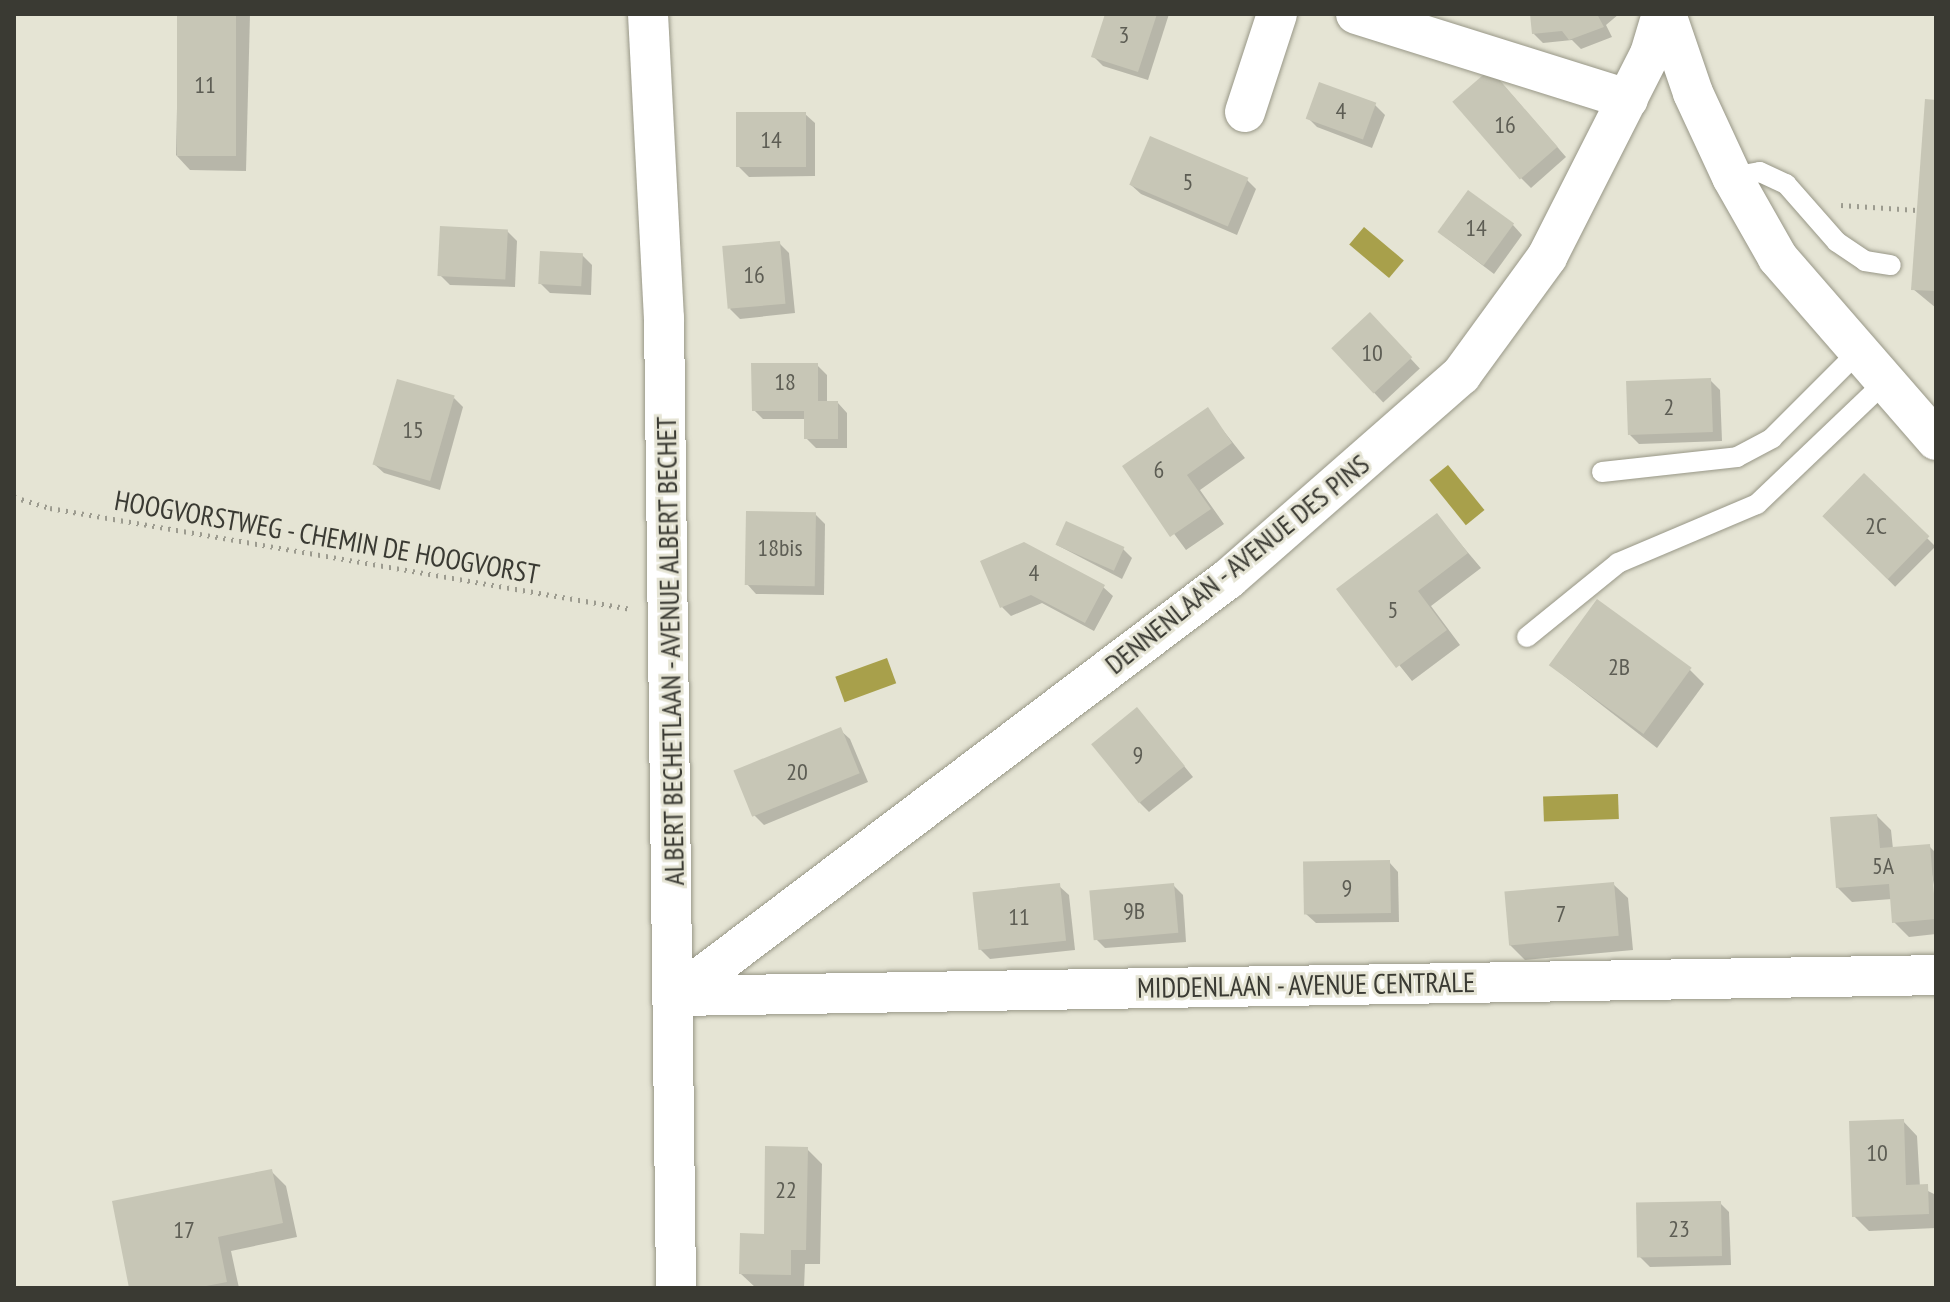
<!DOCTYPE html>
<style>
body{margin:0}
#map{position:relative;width:1950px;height:1302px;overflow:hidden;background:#e5e4d4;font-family:"PT Sans Narrow",sans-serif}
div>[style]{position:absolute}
.water>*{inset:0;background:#a8a04b;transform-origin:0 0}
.shadow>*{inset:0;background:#0003;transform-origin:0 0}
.building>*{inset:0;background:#c7c6b6;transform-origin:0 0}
.path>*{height:5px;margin-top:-2.5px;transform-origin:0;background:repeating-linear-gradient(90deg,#9c9b8f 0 2px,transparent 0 8px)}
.roads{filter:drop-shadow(0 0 2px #989787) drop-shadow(0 0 2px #989787)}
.lane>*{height:20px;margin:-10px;padding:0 10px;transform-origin:10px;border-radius:10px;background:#fff}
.street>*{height:40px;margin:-20px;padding:0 20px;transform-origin:20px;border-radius:20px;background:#fff}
span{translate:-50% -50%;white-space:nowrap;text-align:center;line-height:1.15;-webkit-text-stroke:6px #e5e4d4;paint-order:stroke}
.number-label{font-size:24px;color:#5d5d54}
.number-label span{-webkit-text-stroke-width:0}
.street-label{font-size:28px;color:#3a3a33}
.frame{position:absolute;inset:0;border:16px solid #3a3a33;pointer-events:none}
</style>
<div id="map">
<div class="water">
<div style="left:1364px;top:227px;width:52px;height:23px;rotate:40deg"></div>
<div style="left:1448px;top:465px;width:58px;height:24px;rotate:51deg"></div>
<div style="left:887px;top:658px;width:27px;height:55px;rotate:70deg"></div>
<div style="left:1618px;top:794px;width:25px;height:75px;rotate:88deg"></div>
</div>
<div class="shadow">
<div style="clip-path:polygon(179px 14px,250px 14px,246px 171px,190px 170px,176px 155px)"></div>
<div style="clip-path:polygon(1107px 14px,1169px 14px,1148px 80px,1103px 66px,1093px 56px)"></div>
<div style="clip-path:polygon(1532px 14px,1619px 14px,1606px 25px,1612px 37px,1581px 49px,1572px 40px,1543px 43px,1533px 33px)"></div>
<div style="clip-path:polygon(1500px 81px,1566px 157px,1531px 188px,1521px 178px)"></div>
<div style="clip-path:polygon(1936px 102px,1936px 308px,1913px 289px)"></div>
<div style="clip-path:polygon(1375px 105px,1385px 115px,1372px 148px,1317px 127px,1307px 117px)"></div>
<div style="clip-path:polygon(805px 114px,815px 123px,815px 176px,749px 177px,739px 167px)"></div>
<div style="clip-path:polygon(1247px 180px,1256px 189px,1237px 235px,1141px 194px,1131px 185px)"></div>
<div style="clip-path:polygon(1513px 225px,1522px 235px,1494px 274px,1440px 233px)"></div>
<div style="clip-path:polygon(507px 231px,517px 241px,515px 287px,450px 285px,440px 275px)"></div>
<div style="clip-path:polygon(779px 243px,789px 253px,795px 313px,740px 319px,730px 309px)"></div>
<div style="clip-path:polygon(582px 255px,592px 265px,591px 295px,550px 293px,540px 283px)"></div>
<div style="left:1370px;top:315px;width:73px;height:50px;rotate:47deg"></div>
<div style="clip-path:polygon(817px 365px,827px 375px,827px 403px,838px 403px,847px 413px,847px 448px,816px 448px,806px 438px,806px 419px,763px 419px,754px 410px)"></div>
<div style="clip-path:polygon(1710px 380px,1720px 390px,1722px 441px,1639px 444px,1630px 435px)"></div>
<div style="clip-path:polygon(454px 398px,463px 407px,440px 490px,384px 473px,374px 464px)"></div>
<div style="clip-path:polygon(1207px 410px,1245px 458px,1200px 490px,1224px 524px,1186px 550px,1125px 467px)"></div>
<div style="left:1864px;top:475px;width:101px;height:57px;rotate:45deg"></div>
<div style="clip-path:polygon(815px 514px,825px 524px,824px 595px,756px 594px,747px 584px)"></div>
<div style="clip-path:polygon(1437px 516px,1481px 568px,1431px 606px,1460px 645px,1412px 681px,1339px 590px)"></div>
<div style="clip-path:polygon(1057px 545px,1122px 548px,1132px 558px,1122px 579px)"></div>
<div style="clip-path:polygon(983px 562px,1103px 587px,1113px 596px,1094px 631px,1042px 603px,1011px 616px,1002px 607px)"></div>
<div style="clip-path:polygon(1550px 665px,1690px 670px,1704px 684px,1657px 748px)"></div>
<div style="clip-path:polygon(1146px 719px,1193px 777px,1149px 812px,1140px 803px)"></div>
<div style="clip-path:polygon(840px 730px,850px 739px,868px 782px,764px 825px,754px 815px)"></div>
<div style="clip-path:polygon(1877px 816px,1891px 830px,1893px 849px,1929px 846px,1936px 853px,1936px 896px,1929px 859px,1936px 934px,1909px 937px,1894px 922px,1892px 899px,1852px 902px,1837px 887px)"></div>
<div style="clip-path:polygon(1389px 862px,1398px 872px,1399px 922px,1316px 923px,1306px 914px)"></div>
<div style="clip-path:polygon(1613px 884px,1628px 898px,1633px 950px,1525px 960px,1510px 945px)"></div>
<div style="clip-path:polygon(1173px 885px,1183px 895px,1186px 942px,1105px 948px,1095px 938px)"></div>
<div style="clip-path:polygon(1059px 886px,1069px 895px,1075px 950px,990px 959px,980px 949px)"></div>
<div style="clip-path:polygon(1903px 1121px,1917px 1136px,1920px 1187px,1936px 1195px,1936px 1228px,1869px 1231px,1854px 1216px)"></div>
<div style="clip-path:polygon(807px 1149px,822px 1164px,820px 1264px,805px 1264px,804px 1288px,756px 1288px,741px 1274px,766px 1236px)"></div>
<div style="clip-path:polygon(271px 1171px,286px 1186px,297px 1237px,231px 1251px,239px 1288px,131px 1288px)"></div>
<div style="clip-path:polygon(1720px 1203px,1729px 1212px,1731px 1265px,1650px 1267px,1640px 1257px)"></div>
</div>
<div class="building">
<div style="left:177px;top:14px;width:59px;height:142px"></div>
<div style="clip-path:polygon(1105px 14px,1157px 14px,1138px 72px,1091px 57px)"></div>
<div style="clip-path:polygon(1530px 14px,1597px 14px,1604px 27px,1569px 40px,1562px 31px,1532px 34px)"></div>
<div style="left:1490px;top:69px;width:103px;height:50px;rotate:49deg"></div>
<div style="left:1319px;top:82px;width:61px;height:39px;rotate:20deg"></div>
<div style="clip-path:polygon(1925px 99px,1936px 100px,1936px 291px,1911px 290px)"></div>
<div style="left:806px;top:112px;width:55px;height:70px;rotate:90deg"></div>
<div style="left:1150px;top:136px;width:107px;height:53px;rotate:23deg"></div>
<div style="left:1468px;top:190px;width:57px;height:52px;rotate:36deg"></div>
<div style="left:440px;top:226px;width:68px;height:50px;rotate:3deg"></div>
<div style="left:780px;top:241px;width:63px;height:58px;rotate:85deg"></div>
<div style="left:540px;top:251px;width:43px;height:33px;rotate:3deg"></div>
<div style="left:1370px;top:312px;width:62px;height:53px;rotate:47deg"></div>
<div style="clip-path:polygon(751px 363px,818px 363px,818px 401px,838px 401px,838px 439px,804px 439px,804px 411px,752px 411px)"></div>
<div style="left:1711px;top:378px;width:54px;height:85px;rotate:88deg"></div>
<div style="left:397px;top:379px;width:60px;height:89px;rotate:16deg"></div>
<div style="clip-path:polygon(1208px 407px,1232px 443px,1187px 475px,1211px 509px,1170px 537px,1122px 466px)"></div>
<div style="left:1864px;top:473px;width:91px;height:60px;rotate:44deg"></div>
<div style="left:746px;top:511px;width:70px;height:74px;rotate:1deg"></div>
<div style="clip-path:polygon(1437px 513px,1468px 553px,1418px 591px,1447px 630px,1396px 668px,1336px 589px)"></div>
<div style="left:1066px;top:521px;width:64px;height:26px;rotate:24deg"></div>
<div style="clip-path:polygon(1024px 542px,1105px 585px,1085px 623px,1031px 595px,1000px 608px,980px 561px)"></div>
<div style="left:1597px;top:599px;width:117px;height:82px;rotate:36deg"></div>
<div style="left:1137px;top:707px;width:76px;height:59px;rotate:51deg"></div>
<div style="left:841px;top:727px;width:50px;height:116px;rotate:68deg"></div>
<div style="clip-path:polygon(1877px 814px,1880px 848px,1930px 844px,1936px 919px,1892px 923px,1889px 884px,1836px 888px,1830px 817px)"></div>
<div style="left:1390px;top:860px;width:53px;height:87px;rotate:89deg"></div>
<div style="left:1614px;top:882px;width:54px;height:110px;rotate:85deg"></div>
<div style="left:1060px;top:883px;width:58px;height:88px;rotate:84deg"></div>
<div style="left:1174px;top:883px;width:50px;height:85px;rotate:85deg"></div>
<div style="clip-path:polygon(1904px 1119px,1906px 1185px,1928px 1184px,1929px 1214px,1852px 1217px,1849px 1121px)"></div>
<div style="clip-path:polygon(765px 1146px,808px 1147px,806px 1250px,791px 1250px,791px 1275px,739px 1274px,740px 1233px,764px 1234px)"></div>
<div style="clip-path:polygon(272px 1169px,283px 1223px,218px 1237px,227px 1282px,196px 1288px,129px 1288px,112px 1201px)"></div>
<div style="left:1721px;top:1201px;width:55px;height:85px;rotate:89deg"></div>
</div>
<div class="path">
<div style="left:1841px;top:205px;width:76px;rotate:3.8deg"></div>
<div style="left:14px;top:497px;width:38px;rotate:17deg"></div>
<div style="left:50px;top:508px;width:590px;rotate:9.86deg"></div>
</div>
<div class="roads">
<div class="lane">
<div style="left:1732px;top:177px;width:28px;rotate:-10deg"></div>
<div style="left:1760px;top:172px;width:29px;rotate:25deg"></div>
<div style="left:1786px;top:184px;width:77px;rotate:48.7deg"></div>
<div style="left:1837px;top:242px;width:34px;rotate:34deg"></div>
<div style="left:1865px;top:261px;width:26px;rotate:9deg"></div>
<div style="left:1602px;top:472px;width:136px;rotate:-6.3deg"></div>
<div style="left:1737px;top:457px;width:40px;rotate:-28deg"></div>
<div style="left:1772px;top:438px;width:120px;rotate:-45deg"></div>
<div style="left:1527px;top:637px;width:117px;rotate:-39.1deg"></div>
<div style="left:1618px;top:563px;width:151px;rotate:-23deg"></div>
<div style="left:1757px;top:504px;width:174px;rotate:-43.6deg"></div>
</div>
<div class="street">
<div style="left:648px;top:14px;width:304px;rotate:87deg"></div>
<div style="left:664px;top:318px;width:970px;rotate:89.29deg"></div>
<div style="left:1356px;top:14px;width:285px;rotate:17.4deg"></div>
<div style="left:1666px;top:14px;width:83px;rotate:71.1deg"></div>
<div style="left:1693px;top:93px;width:93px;rotate:65.1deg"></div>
<div style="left:1732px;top:177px;width:93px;rotate:60.4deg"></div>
<div style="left:1778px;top:258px;width:241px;rotate:49deg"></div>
<div style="left:1245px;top:112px;width:103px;rotate:-71.9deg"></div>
<div style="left:676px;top:996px;width:692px;rotate:-37.07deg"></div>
<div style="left:1228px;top:579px;width:310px;rotate:-41.2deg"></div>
<div style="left:1461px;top:375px;width:146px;rotate:-53.9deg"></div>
<div style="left:1547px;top:257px;width:228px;rotate:-63.1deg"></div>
<div style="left:1650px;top:54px;width:42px;rotate:-73.3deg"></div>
<div style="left:676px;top:996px;width:1260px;rotate:-0.95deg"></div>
</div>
</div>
<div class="number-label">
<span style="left:1124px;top:35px">3</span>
<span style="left:205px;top:85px">11</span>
<span style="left:1341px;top:111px">4</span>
<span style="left:1505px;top:125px">16</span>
<span style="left:771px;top:140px">14</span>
<span style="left:1188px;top:182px">5</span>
<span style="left:1476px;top:228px">14</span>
<span style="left:754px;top:275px">16</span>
<span style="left:1372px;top:353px">10</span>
<span style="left:785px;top:382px">18</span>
<span style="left:1669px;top:407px">2</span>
<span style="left:413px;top:430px">15</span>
<span style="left:1159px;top:470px">6</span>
<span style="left:1876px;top:526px">2C</span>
<span style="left:780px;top:548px">18bis</span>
<span style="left:1034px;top:573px">4</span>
<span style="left:1393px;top:610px">5</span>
<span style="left:1619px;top:667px">2B</span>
<span style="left:1138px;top:755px">9</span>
<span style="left:797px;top:772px">20</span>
<span style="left:1883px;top:866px">5A</span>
<span style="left:1347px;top:888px">9</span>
<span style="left:1134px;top:911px">9B</span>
<span style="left:1561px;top:914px">7</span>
<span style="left:1019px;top:917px">11</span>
<span style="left:1877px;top:1153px">10</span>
<span style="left:786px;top:1190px">22</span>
<span style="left:1679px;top:1229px">23</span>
<span style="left:184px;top:1230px">17</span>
</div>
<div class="street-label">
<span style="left:327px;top:537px;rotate:10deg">HOOGVORSTWEG - CHEMIN DE HOOGVORST</span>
<span style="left:1237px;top:564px;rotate:-39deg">DENNENLAAN - AVENUE DES PINS</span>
<span style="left:670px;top:651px;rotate:-91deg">ALBERT BECHETLAAN - AVENUE ALBERT BECHET</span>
<span style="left:1306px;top:985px;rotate:-1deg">MIDDENLAAN - AVENUE CENTRALE</span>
</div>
<div class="frame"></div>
</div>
